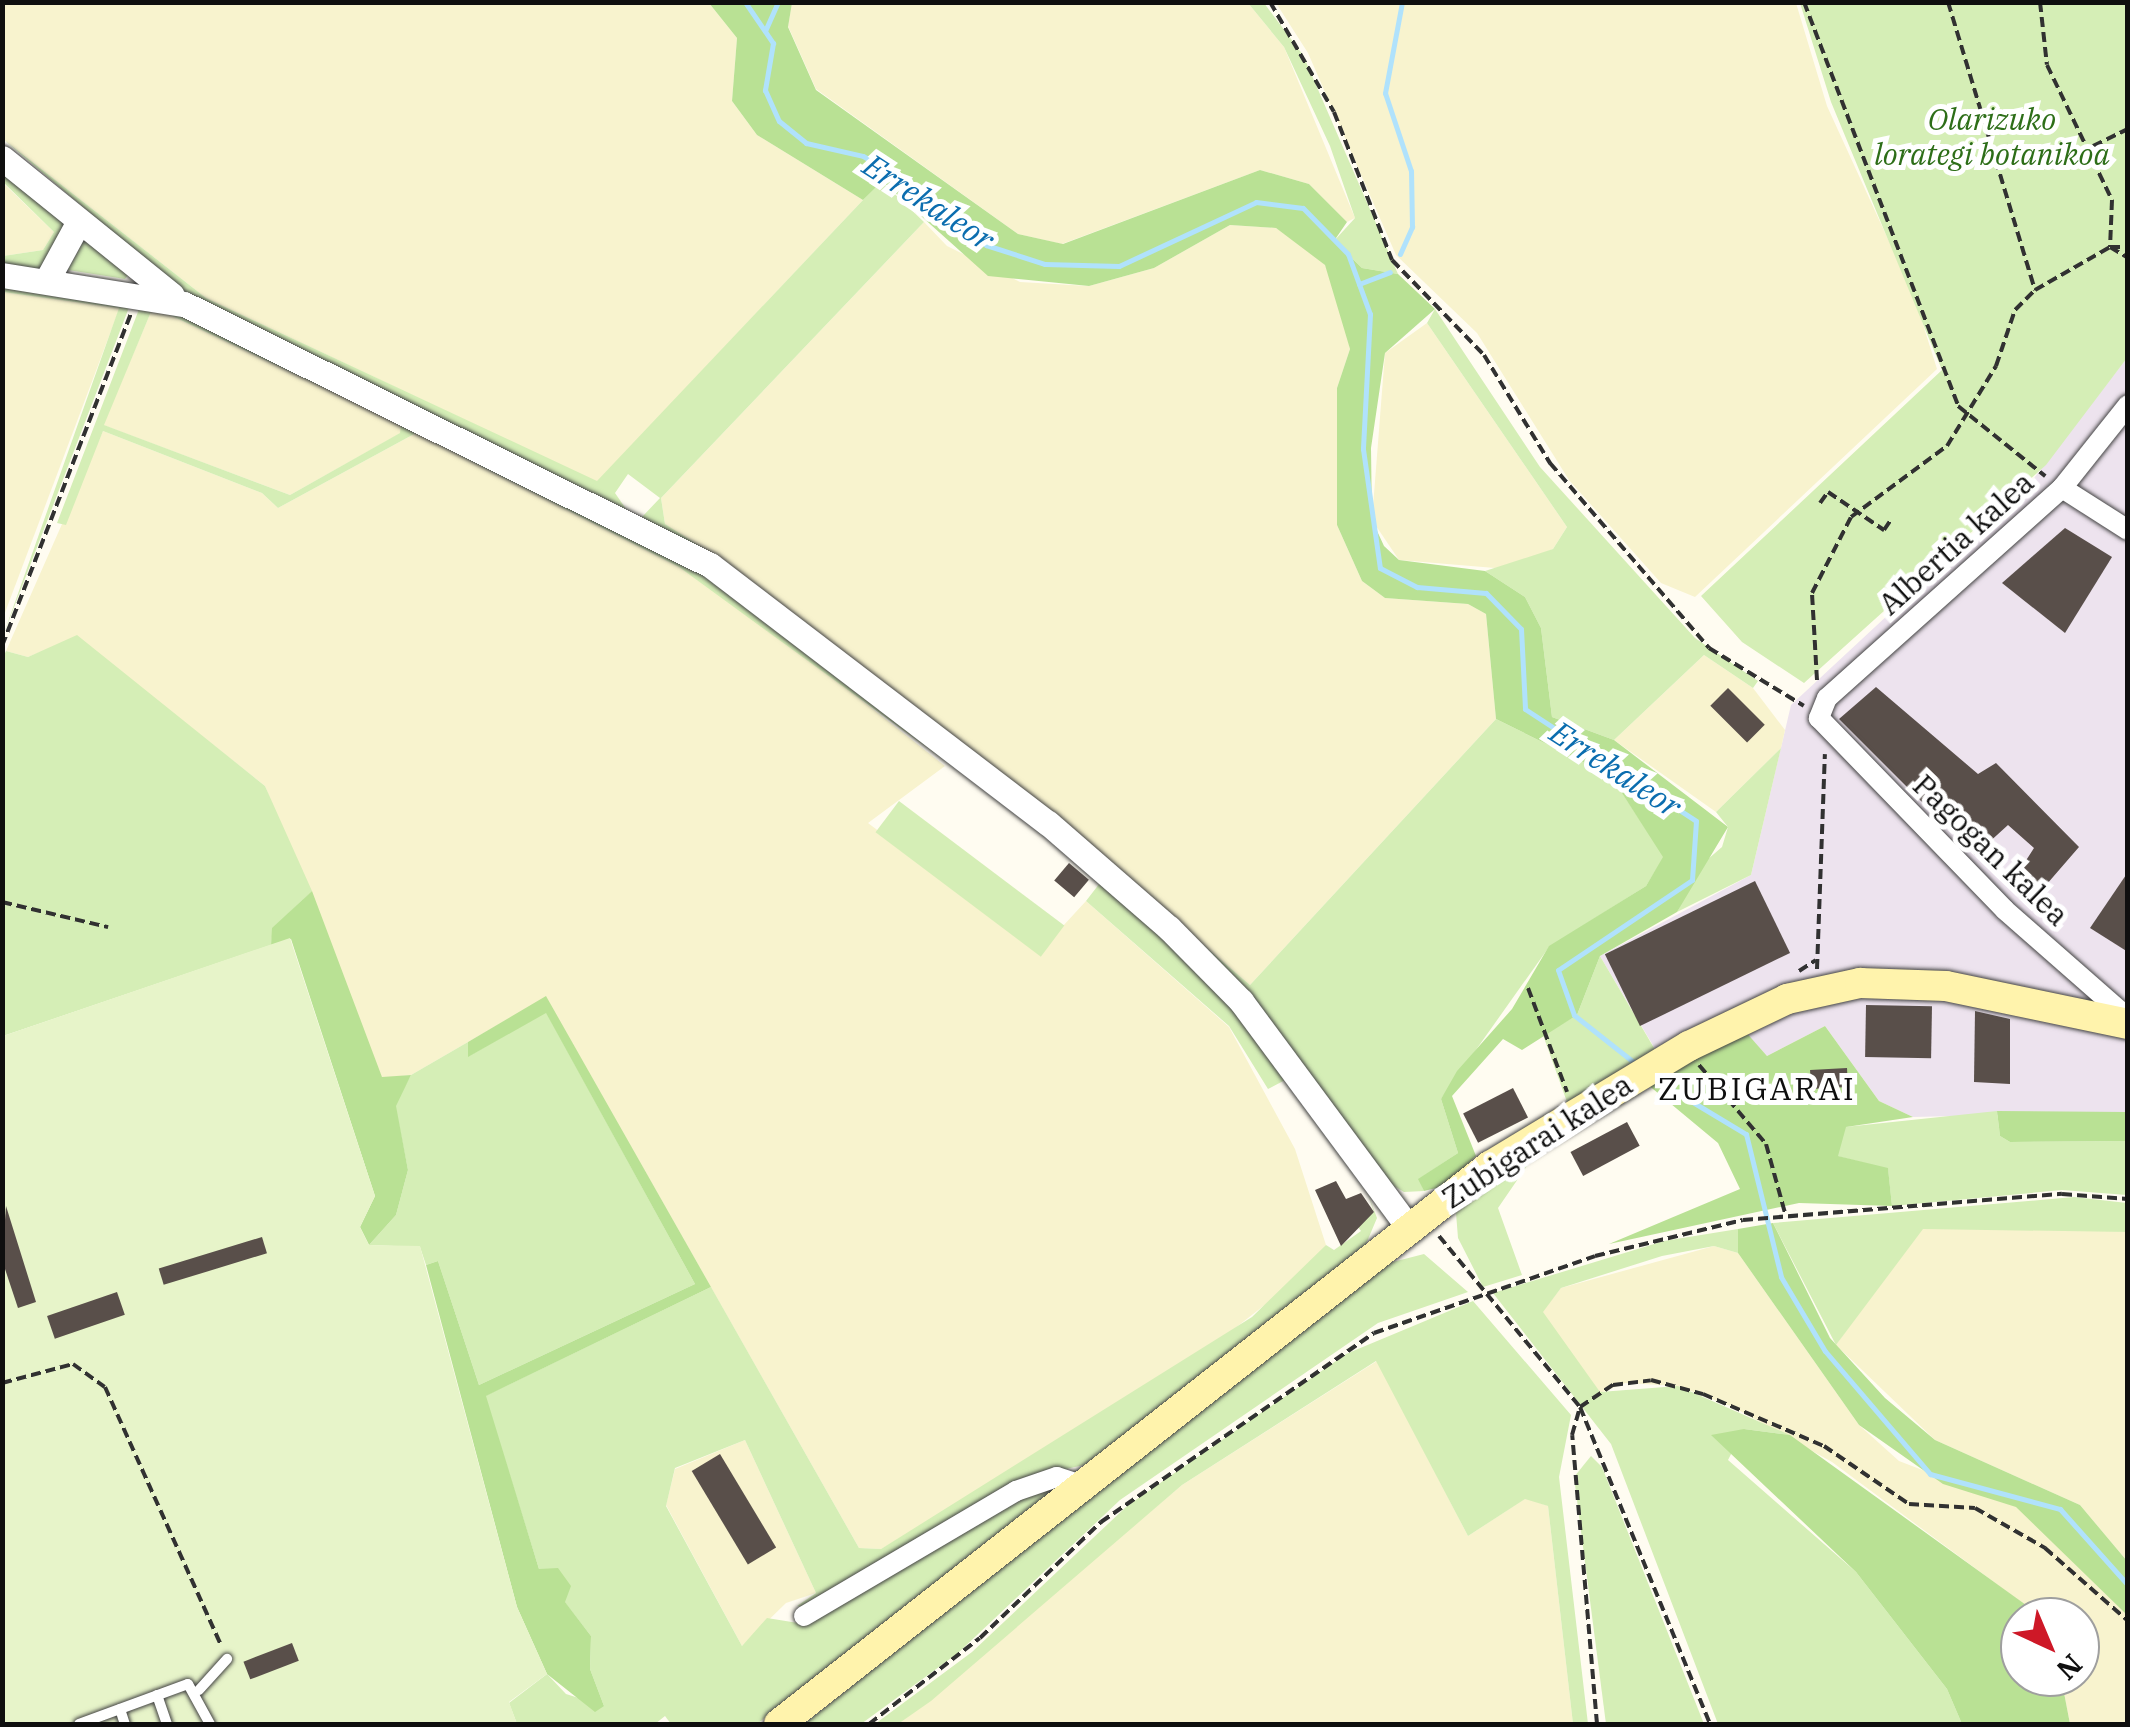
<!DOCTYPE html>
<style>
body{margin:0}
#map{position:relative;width:2130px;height:1727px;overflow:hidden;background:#fffcf1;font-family:"IBM Plex Serif",serif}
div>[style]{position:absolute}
.industrial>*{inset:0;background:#ede3ee}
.farmland>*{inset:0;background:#f8f3ce}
.green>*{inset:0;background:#d5eeb6;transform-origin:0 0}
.forest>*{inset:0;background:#b9e194}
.pitch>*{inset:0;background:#e7f4c9}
.stream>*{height:5px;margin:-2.5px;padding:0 2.5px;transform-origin:2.5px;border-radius:2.5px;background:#b0e2fc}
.building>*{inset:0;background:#594f4a;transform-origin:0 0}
.path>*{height:4px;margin-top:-2px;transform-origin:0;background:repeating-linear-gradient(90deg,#313131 0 10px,transparent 0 15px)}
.roads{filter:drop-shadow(0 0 2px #424242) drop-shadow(0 0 2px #424242)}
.service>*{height:10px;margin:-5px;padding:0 5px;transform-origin:5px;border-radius:5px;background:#fff}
.minor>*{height:20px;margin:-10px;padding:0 10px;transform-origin:10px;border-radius:10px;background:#fff}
.tertiary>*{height:25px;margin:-12.5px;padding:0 12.5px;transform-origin:12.5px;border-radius:12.5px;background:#fff}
.secondary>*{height:30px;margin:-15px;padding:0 15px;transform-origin:15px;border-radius:15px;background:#fff3ac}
span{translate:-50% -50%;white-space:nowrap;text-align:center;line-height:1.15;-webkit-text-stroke:10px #fff;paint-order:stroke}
.park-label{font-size:30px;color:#2d6e18;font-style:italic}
.street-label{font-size:30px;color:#0f0f0f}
.water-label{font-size:32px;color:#0b6daf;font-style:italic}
.neighbourhood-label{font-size:32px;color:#0f0f0f;letter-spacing:2.5px}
.frame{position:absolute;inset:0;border:5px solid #0f0f0f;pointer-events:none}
.north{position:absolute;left:2000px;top:1597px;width:100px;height:100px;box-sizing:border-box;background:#fff;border:2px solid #9f9f9f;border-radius:50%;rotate:136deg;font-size:28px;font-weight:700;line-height:40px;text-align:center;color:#0f0f0f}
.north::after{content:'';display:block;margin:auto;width:35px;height:45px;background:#ce1827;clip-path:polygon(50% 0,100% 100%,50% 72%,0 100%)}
</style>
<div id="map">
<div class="industrial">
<div style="clip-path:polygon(2127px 358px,2127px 1112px,1913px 1117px,1879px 1101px,1825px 1026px,1767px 1056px,1744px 1031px,1667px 1069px,1600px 956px,1751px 875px,1791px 705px,2031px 482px)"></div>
</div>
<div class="farmland">
<div style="clip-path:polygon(514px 2px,709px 3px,737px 38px,732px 101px,757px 135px,863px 200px,597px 482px,206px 298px,3px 139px,2px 3px)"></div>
<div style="clip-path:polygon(792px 3px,1248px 3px,1284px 47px,1355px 218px,1347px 222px,1309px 184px,1260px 170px,1062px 244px,1018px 234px,816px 89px,788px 26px)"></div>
<div style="clip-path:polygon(1276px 3px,1796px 3px,1827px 106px,1914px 296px,1937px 369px,1695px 597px,1661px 583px,1569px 480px,1477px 333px,1396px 255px,1308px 53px)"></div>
<div style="clip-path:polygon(2px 182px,54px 232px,43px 250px,3px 256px)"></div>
<div style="clip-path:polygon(924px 222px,947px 246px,1020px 282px,1089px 286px,1154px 268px,1230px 225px,1276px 228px,1304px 247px,1325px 265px,1342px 306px,1350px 349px,1337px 388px,1337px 525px,1362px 581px,1385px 598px,1468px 604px,1486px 614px,1496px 719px,1250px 985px,1016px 784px,665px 524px,661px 498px)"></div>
<div style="clip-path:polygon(3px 292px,120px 307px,3px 618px)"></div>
<div style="clip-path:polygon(153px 307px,401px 424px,401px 433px,290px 495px,103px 425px)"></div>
<div style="clip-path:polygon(1427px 323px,1567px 527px,1553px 549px,1507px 569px,1399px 560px,1372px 520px,1385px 353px)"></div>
<div style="clip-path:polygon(103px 431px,262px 493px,278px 508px,416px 433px,679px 567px,774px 631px,945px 766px,868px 823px,1039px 952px,1086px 901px,1229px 1027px,1295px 1149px,1326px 1245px,1313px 1267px,1225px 1336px,946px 1514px,881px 1549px,859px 1548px,546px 997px,411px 1075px,382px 1078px,265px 786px,77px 637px,28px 657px,6px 651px)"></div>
<div style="clip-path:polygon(1704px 655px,1753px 688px,1785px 730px,1781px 748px,1716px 812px,1614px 740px)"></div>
<div style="clip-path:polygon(1973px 1223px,2127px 1232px,2127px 1561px,2080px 1505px,1935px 1440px,1836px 1345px,1908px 1241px,1923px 1228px)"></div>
<div style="clip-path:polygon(1714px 1246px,1738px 1253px,1859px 1425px,1899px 1461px,2016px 1506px,2127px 1615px,2127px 1724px,2070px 1724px,2061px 1677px,2080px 1677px,2080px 1617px,2041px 1617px,1832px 1462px,1733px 1407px,1678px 1386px,1625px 1383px,1600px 1393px,1542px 1312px,1561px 1288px)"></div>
<div style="clip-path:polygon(1377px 1361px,1468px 1536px,1526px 1498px,1548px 1506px,1573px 1724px,898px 1724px,1182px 1485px)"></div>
<div style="clip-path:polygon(745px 1440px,816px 1593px,786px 1603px,742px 1646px,666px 1505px,675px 1469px)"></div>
</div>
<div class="green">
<div style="clip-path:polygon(1248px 3px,1264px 3px,1303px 55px,1398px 274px,1362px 268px,1334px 241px,1355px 218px,1330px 146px,1284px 47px)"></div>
<div style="clip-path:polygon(1800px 3px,2128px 3px,2127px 358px,2046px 465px,1804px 683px,1742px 642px,1701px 596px,1942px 370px,1831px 102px)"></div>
<div style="clip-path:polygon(3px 139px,206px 298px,597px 481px,881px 181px,924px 222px,661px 498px,665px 524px,722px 560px,1016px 784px,1250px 985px,1496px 719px,1611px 776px,1664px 857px,1646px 886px,1549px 947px,1441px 1099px,1458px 1153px,1419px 1179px,1424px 1191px,1404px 1192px,1382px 1179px,1228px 978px,713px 559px,642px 517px,660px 498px,628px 474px,615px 493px,626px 509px,190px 298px)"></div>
<div style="clip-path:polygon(2px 168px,66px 221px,42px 269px,3px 265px,3px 256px,43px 250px,54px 232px,3px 182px)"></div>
<div style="clip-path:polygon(85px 238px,128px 275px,125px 279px,68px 270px)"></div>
<div style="clip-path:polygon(3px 279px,133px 297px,3px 636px,119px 308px,3px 292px)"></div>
<div style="clip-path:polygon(evenodd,141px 304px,171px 306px,678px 556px,1065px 848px,679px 567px,416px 433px,278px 508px,262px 493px,103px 431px,66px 525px,57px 523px,141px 304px,153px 307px,401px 424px,400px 433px,290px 495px,104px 425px,153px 307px)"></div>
<div style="clip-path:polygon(1435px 309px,1540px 467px,1695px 638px,1758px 681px,1753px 688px,1704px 655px,1614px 740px,1552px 717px,1541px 628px,1525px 597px,1485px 571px,1553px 549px,1567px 527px,1427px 323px)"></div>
<div style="clip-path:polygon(77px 635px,265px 786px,312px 891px,273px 928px,271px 945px,3px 1036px,2px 660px,6px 651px,28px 657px)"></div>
<div style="clip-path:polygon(1781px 748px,1751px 875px,1677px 912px,1700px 866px,1722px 847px,1728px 827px,1716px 812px)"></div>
<div style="left:899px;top:801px;width:207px;height:39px;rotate:37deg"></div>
<div style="clip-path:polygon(1103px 879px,1213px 982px,1287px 1079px,1268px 1089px,1229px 1026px,1086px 901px)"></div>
<div style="clip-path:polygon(1600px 956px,1657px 1053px,1567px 1102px,1543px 1035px,1577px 1015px)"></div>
<div style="clip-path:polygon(546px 1012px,695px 1284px,479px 1385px,438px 1261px,426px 1265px,420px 1247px,369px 1245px,396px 1215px,408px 1170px,395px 1105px,411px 1075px,468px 1042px,469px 1056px)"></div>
<div style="clip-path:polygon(1997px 1111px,2000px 1136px,2010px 1142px,2127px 1141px,2127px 1195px,2062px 1190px,1892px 1206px,1888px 1169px,1837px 1156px,1845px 1127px)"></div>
<div style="clip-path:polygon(1529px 1163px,1498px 1208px,1522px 1275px,1483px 1287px,1458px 1238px,1456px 1213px)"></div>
<div style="clip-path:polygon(1366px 1189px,1377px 1218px,1366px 1244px,1089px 1464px,1061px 1470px,804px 1607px,797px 1606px,816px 1593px,745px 1440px,675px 1468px,666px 1506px,742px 1646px,767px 1618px,798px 1623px,1050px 1484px,1057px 1489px,757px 1724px,671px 1724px,665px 1716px,655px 1724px,517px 1724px,509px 1703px,547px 1674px,566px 1694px,604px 1706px,590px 1669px,591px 1636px,539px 1569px,485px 1396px,711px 1287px,859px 1548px,881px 1549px,1252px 1317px,1326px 1245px,1334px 1250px,1361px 1231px,1356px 1224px,1374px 1212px)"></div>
<div style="clip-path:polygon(2074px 1197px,2127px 1203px,2127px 1232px,1923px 1229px,1836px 1345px,1773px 1223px)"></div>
<div style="clip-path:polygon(1738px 1229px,1738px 1253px,1714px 1246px,1662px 1256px,1561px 1288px,1543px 1312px,1600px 1392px,1678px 1386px,1790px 1435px,1744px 1429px,1728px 1460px,1856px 1572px,1947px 1689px,1962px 1724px,1718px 1724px,1611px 1444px,1493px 1293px,1664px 1241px)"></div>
<div style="clip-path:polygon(1424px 1254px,1468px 1292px,1378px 1323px,1120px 1500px,958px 1653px,861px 1724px,804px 1724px,1385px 1264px)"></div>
<div style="clip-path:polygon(1473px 1301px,1571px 1415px,1559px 1477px,1588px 1724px,1573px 1724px,1548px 1506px,1525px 1499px,1468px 1536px,1376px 1361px,1182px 1485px,931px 1701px,898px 1724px,875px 1724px,972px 1652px,1127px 1506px,1346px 1354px)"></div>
<div style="clip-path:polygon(1591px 1456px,1602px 1467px,1704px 1724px,1606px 1724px,1574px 1477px)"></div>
</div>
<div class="forest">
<div style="clip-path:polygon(709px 3px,792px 3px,788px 27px,816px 90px,1018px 234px,1063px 244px,1260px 170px,1309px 184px,1347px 222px,1334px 241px,1362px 268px,1398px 274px,1435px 309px,1385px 353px,1371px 448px,1372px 520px,1384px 546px,1399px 560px,1485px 571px,1525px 597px,1541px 628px,1552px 717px,1614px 740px,1728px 827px,1677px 912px,1600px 956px,1577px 1015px,1522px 1050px,1503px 1039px,1452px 1096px,1476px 1156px,1444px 1186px,1424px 1191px,1418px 1179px,1458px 1153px,1441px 1099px,1457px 1071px,1512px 1009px,1549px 946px,1646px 886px,1663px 857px,1611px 776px,1496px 719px,1486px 614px,1468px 604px,1385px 598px,1362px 581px,1337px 525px,1337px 388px,1350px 349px,1325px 265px,1276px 228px,1230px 225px,1154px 268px,1089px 286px,988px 276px,882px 181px,863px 200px,757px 135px,732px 101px,737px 38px)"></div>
<div style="clip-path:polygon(312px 891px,382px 1077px,411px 1075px,396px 1106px,408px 1170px,396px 1215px,369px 1245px,360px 1227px,375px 1196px,291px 939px,271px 945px,272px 928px)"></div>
<div style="clip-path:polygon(546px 996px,711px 1287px,486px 1396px,539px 1569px,558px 1568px,571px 1586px,565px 1602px,591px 1636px,590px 1669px,604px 1706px,595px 1712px,547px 1674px,517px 1607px,426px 1265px,438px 1261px,479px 1385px,695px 1284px,546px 1013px,468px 1057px,468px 1042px)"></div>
<div style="clip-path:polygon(1825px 1026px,1879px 1101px,1913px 1117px,1846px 1127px,1838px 1156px,1888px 1168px,1892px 1206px,1799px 1203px,1609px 1244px,1740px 1189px,1718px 1143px,1647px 1084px,1744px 1030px,1767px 1056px)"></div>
<div style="clip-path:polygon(1997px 1111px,2127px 1112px,2127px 1141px,2010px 1142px,2000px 1136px)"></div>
<div style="clip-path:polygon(1773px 1223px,1830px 1338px,1885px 1398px,1935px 1440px,2080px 1505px,2127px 1561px,2127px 1615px,2016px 1507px,1943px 1484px,1859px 1425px,1738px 1253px,1738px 1229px)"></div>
<div style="clip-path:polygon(1744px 1429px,1790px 1435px,2040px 1615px,2020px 1617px,2020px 1677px,2061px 1677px,2070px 1724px,1962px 1724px,1947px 1689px,1856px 1572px,1711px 1435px)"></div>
</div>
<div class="pitch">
<div style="clip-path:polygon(290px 938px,375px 1196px,360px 1227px,369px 1245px,420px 1246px,517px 1607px,547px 1674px,509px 1702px,517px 1724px,3px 1724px,3px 1036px)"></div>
</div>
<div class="stream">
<div style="left:745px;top:2px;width:50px;rotate:55.7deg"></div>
<div style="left:773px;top:43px;width:48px;rotate:99.7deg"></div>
<div style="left:765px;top:90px;width:34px;rotate:66deg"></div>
<div style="left:779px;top:121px;width:35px;rotate:39deg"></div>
<div style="left:806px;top:143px;width:58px;rotate:12.8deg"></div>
<div style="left:863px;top:156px;width:64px;rotate:30.2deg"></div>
<div style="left:918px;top:188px;width:89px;rotate:40deg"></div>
<div style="left:986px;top:245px;width:62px;rotate:17.9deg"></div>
<div style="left:1045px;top:264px;width:74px;rotate:1.5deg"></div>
<div style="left:1119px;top:266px;width:151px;rotate:-25deg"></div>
<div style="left:1256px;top:202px;width:47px;rotate:7.3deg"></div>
<div style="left:1303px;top:208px;width:64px;rotate:45.6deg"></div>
<div style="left:1348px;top:254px;width:64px;rotate:69.9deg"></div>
<div style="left:1370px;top:314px;width:135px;rotate:93deg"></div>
<div style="left:1363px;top:449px;width:120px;rotate:81.9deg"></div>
<div style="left:1380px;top:568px;width:42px;rotate:27.2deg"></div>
<div style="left:1417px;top:587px;width:69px;rotate:5deg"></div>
<div style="left:1486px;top:593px;width:50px;rotate:45.8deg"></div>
<div style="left:1521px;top:629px;width:80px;rotate:87.1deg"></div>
<div style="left:1525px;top:709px;width:204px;rotate:33.2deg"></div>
<div style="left:1696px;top:821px;width:59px;rotate:93.9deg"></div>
<div style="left:1692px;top:880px;width:161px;rotate:146.1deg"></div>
<div style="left:1558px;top:970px;width:48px;rotate:70.4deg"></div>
<div style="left:1574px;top:1015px;width:79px;rotate:38.3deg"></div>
<div style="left:765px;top:31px;width:32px;rotate:-66deg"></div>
<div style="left:1400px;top:254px;width:30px;rotate:-66deg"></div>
<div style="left:1412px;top:227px;width:56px;rotate:-91deg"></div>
<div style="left:1411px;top:171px;width:82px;rotate:-108.4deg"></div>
<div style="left:1385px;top:93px;width:93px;rotate:-79.4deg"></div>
<div style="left:1359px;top:284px;width:33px;rotate:-21deg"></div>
<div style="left:1656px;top:1080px;width:105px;rotate:31deg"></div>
<div style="left:1746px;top:1134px;width:147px;rotate:76.2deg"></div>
<div style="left:1781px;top:1277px;width:86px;rotate:59.3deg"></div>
<div style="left:1825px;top:1351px;width:162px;rotate:49.5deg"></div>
<div style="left:1930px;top:1474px;width:135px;rotate:15.1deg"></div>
<div style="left:2060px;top:1509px;width:102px;rotate:48.2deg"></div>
</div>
<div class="building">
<div style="clip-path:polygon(2065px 528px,2112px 557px,2065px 633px,2002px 583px)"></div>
<div style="clip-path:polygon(1876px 687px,1978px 774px,1996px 763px,2079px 847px,2028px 906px,2009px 887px,2034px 848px,2008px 825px,1975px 855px,1839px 719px)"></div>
<div style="left:1728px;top:688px;width:52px;height:25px;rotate:45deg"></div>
<div style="left:1069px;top:863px;width:26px;height:23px;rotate:40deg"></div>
<div style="clip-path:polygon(2128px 872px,2128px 952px,2090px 928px)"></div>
<div style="left:1755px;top:881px;width:80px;height:167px;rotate:64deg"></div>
<div style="left:1866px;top:1005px;width:66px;height:52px;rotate:1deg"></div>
<div style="clip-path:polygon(1975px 1011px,2010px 1019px,2010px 1084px,1974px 1082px)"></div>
<div style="left:1847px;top:1068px;width:19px;height:37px;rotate:87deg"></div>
<div style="left:1513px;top:1088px;width:33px;height:56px;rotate:63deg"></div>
<div style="left:1627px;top:1122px;width:27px;height:64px;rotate:62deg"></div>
<div style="clip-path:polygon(1336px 1181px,1346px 1199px,1361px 1193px,1374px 1212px,1341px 1246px,1315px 1190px)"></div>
<div style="clip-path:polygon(6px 1206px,36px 1302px,18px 1308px,2px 1260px)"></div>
<div style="left:262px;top:1237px;width:17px;height:108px;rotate:73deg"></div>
<div style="left:117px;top:1292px;width:24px;height:74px;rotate:71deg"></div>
<div style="left:720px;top:1454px;width:109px;height:33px;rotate:59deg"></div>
<div style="left:292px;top:1643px;width:19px;height:52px;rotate:69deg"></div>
</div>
<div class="path">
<div style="left:1270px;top:2px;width:127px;rotate:59.8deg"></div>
<div style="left:1334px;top:112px;width:159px;rotate:68.6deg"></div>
<div style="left:1392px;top:260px;width:132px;rotate:45.9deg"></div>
<div style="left:1484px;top:355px;width:127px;rotate:58.6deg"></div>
<div style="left:1550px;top:463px;width:244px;rotate:49.3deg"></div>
<div style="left:1709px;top:648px;width:111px;rotate:31.4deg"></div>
<div style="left:1804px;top:2px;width:432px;rotate:69.1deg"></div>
<div style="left:1958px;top:406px;width:112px;rotate:38.8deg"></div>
<div style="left:1948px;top:2px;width:301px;rotate:73.2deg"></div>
<div style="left:2040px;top:2px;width:63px;rotate:83.7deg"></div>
<div style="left:2047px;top:65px;width:150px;rotate:64.3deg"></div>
<div style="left:2112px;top:200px;width:47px;rotate:92.4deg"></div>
<div style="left:2110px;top:247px;width:21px;rotate:31deg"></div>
<div style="left:2093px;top:146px;width:39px;rotate:-26deg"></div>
<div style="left:1820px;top:503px;width:14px;rotate:-54deg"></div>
<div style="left:1828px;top:492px;width:68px;rotate:34.2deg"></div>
<div style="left:1884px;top:530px;width:11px;rotate:-56deg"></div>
<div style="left:2px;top:646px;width:356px;rotate:-68.8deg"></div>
<div style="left:1817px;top:680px;width:87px;rotate:-93.3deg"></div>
<div style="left:1812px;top:593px;width:85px;rotate:-62.8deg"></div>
<div style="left:1851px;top:517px;width:119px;rotate:-36.5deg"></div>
<div style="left:1947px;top:446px;width:94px;rotate:-58.5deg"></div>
<div style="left:1996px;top:366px;width:59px;rotate:-71.3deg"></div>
<div style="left:2015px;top:310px;width:28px;rotate:-45deg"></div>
<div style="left:2035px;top:290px;width:86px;rotate:-29.8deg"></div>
<div style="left:2110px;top:247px;width:18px"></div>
<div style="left:2px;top:902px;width:109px;rotate:13.3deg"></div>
<div style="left:1817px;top:969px;width:215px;rotate:-87.9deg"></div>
<div style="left:1799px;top:971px;width:20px;rotate:-33deg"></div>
<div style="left:1528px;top:988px;width:111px;rotate:69.4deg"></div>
<div style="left:1699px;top:1065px;width:104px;rotate:49.7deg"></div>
<div style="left:1766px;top:1144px;width:72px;rotate:74.6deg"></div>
<div style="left:1439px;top:1236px;width:222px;rotate:50.5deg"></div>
<div style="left:1580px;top:1407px;width:343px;rotate:67.7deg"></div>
<div style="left:2px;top:1383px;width:73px;rotate:-15deg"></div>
<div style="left:73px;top:1364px;width:39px;rotate:36deg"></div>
<div style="left:105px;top:1387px;width:283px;rotate:65.8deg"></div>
<div style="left:869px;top:1724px;width:140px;rotate:-37.8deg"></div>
<div style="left:980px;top:1638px;width:168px;rotate:-43.8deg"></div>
<div style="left:1101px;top:1522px;width:332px;rotate:-34.7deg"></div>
<div style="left:1374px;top:1333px;width:234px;rotate:-19.2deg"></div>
<div style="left:1595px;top:1256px;width:152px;rotate:-13.7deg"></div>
<div style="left:1743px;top:1220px;width:320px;rotate:-4.7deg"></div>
<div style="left:2062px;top:1194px;width:66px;rotate:4.3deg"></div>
<div style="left:1597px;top:1724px;width:290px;rotate:-94.9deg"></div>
<div style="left:1572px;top:1435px;width:29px;rotate:-74deg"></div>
<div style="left:1580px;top:1407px;width:40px;rotate:-34deg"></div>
<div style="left:1613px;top:1385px;width:38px;rotate:-7deg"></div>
<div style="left:1651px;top:1380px;width:54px;rotate:15.1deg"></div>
<div style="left:1703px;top:1394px;width:132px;rotate:23.3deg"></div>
<div style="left:1824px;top:1446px;width:103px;rotate:34.3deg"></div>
<div style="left:1909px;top:1504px;width:66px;rotate:3.5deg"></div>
<div style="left:1975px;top:1508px;width:81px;rotate:29.7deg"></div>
<div style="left:2045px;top:1548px;width:111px;rotate:41.3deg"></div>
</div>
<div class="roads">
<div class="service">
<div style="left:199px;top:1690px;width:42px;rotate:-47.9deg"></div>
<div style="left:157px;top:1695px;width:31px;rotate:71deg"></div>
<div style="left:120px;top:1709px;width:16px;rotate:72deg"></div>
<div style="left:79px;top:1724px;width:116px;rotate:-20.2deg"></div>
<div style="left:188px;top:1684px;width:46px;rotate:61.2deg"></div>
</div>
<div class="minor">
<div style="left:2128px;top:405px;width:106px;rotate:128.5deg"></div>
<div style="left:2062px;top:488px;width:315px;rotate:138.2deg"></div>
<div style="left:1827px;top:698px;width:22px;rotate:112deg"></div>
<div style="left:1819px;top:718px;width:267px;rotate:45.9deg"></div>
<div style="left:2005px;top:910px;width:164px;rotate:41.3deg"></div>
<div style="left:2062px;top:488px;width:78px;rotate:32.5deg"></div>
<div style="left:804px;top:1616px;width:246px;rotate:-30.5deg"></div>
<div style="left:1016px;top:1491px;width:43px;rotate:-18.9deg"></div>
<div style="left:1057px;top:1477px;width:28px;rotate:18deg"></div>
</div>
<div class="tertiary">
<div style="left:2px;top:158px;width:218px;rotate:38.9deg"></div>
<div style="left:2px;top:275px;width:184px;rotate:9.1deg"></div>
<div style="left:184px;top:304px;width:587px;rotate:26.39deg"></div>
<div style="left:710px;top:565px;width:425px;rotate:37.4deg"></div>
<div style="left:1048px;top:823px;width:160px;rotate:41deg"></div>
<div style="left:1169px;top:928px;width:103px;rotate:45.4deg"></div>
<div style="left:1241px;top:1001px;width:282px;rotate:53.5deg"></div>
<div style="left:48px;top:278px;width:63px;rotate:-61.4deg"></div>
</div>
<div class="secondary">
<div style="left:779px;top:1724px;width:904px;rotate:-38.13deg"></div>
<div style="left:1490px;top:1166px;width:232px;rotate:-31.1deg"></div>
<div style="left:1689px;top:1046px;width:109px;rotate:-25.6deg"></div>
<div style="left:1787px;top:999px;width:75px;rotate:-12.4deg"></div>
<div style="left:1860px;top:983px;width:86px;rotate:2deg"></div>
<div style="left:1946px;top:986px;width:186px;rotate:11.8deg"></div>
</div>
</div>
<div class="park-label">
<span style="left:1992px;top:136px">Olarizuko<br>lorategi botanikoa</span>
</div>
<div class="street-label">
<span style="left:1956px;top:543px;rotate:-42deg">Albertia kalea</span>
<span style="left:1991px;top:850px;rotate:44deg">Pagogan kalea</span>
<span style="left:1537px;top:1141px;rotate:-33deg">Zubigarai kalea</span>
</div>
<div class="water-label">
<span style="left:929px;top:202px;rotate:33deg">Errekaleor</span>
<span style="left:1616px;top:769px;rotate:33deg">Errekaleor</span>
</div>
<div class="neighbourhood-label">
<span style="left:1757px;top:1088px">ZUBIGARAI</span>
</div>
<div class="frame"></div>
<div class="north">N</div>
</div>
